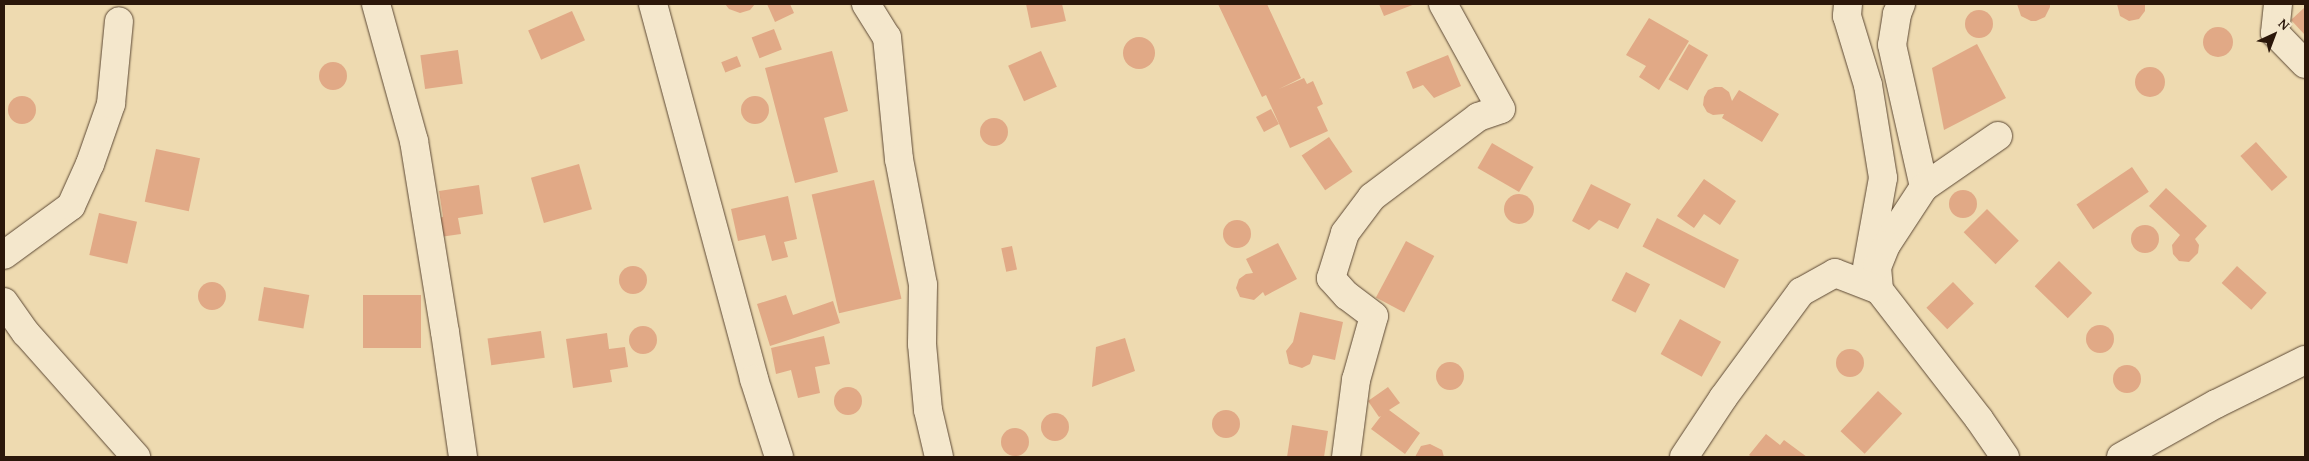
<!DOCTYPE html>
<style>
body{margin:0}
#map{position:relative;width:2309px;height:461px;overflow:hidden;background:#eedab0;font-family:"Gentium Book Plus",serif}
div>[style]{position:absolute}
.building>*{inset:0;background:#e1a986;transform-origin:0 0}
.round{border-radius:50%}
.roads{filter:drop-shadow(0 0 1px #5c4834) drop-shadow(0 0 1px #5c4834)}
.street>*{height:28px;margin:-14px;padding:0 14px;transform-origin:14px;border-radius:14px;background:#f4e7cc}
span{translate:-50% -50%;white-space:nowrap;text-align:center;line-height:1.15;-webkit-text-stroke:4.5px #f4e7cc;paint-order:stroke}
.frame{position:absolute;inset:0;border:5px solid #2b170a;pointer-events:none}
.north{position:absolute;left:2249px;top:10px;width:50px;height:50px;-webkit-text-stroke:4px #f4e7cc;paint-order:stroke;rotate:43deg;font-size:14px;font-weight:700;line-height:20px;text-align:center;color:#2b170a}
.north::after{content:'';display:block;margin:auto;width:18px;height:22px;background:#2b170a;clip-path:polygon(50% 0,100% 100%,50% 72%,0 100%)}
</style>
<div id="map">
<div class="building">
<div style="clip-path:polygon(725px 4px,755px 4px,750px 10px,740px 13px,729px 9px)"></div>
<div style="clip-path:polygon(767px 4px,790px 4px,794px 13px,775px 22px)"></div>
<div style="clip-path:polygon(1026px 4px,1062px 4px,1066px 21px,1031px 28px)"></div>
<div style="clip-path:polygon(1218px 4px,1267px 4px,1301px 78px,1279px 89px,1304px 78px,1307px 84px,1313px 81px,1323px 104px,1317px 107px,1328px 131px,1290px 148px,1266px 95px,1262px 97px)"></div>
<div style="clip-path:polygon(1379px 4px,1415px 4px,1384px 16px)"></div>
<div style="clip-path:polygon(2017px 4px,2050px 4px,2050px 7px,2045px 17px,2036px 21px,2031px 21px,2021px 16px)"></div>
<div style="clip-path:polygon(2117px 4px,2145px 4px,2145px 11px,2139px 19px,2129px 21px,2120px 16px)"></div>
<div style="clip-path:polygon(2305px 7px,2305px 35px,2291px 20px)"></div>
<div class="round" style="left:1965px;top:10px;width:28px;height:28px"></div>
<div style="left:572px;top:11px;width:32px;height:48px;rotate:66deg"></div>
<div style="clip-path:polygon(1649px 18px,1689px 41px,1659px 90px,1639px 77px,1646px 66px,1626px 55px)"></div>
<div class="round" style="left:2203px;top:27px;width:30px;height:30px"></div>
<div style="left:774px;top:29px;width:22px;height:24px;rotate:69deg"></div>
<div class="round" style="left:1123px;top:37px;width:32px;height:32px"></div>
<div style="left:1689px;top:44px;width:22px;height:41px;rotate:30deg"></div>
<div style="clip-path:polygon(1977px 44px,2006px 98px,1944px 130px,1932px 68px)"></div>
<div style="left:458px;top:50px;width:34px;height:38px;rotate:82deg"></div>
<div style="clip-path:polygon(832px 51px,848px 111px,824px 118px,838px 172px,795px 183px,765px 68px)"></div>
<div style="left:1041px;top:51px;width:39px;height:36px;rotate:66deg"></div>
<div style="clip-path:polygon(1448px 55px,1461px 86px,1434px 98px,1423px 85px,1413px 89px,1406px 72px)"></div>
<div style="left:737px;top:56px;width:11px;height:17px;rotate:68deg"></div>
<div class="round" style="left:319px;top:62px;width:28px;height:28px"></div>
<div class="round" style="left:2135px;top:67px;width:30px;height:30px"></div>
<div style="clip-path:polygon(1715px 87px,1722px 87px,1729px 92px,1732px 101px,1739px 90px,1779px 114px,1762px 142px,1722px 118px,1724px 114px,1713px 115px,1707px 112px,1703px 105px,1704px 97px,1708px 90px)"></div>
<div class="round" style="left:8px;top:96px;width:28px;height:28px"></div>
<div class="round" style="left:741px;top:96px;width:28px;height:28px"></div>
<div style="left:1271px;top:109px;width:17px;height:17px;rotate:62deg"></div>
<div class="round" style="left:980px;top:118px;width:28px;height:28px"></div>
<div style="left:1329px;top:137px;width:42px;height:33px;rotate:56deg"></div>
<div style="left:2256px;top:142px;width:47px;height:21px;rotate:48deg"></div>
<div style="left:1492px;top:143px;width:48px;height:29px;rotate:30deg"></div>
<div style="left:156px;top:149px;width:45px;height:54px;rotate:12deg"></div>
<div style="left:579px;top:164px;width:47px;height:50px;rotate:74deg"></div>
<div style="left:2132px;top:167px;width:30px;height:67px;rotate:56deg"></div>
<div style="clip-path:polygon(1704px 179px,1736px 201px,1720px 225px,1704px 214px,1694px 228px,1677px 216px)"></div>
<div style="left:874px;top:180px;width:122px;height:64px;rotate:77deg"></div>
<div style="clip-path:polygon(1591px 184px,1631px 204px,1618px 229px,1599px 220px,1589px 230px,1572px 221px)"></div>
<div style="clip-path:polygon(479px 185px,483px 214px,458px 218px,461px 234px,440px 237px,437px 218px,443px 217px,439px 191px)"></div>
<div style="clip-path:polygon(2166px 188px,2207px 226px,2195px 239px,2199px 245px,2198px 253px,2189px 262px,2179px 261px,2173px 254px,2172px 245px,2180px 235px,2149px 206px)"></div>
<div class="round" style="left:1949px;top:190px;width:28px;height:28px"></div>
<div class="round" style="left:1504px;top:194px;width:30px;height:30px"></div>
<div style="clip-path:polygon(788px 196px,797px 239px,784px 242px,788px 257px,772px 261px,765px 235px,738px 241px,731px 209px)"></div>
<div style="left:1987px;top:209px;width:45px;height:33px;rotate:45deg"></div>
<div style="left:99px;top:213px;width:39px;height:43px;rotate:13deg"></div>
<div style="left:1657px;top:218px;width:92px;height:32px;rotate:27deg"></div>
<div class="round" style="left:1223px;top:220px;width:28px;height:28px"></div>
<div class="round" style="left:2131px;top:225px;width:28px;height:28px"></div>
<div style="left:1406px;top:241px;width:32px;height:64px;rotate:28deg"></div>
<div style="clip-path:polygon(1278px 243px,1297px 279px,1265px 296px,1263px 292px,1254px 300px,1240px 297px,1236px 288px,1239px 279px,1246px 274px,1253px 273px,1246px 259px)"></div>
<div style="left:1012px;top:246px;width:24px;height:11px;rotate:78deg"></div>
<div style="left:2059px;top:261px;width:46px;height:35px;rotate:44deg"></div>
<div style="left:2237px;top:266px;width:40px;height:23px;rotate:42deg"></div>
<div class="round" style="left:619px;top:266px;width:28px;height:28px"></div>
<div style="left:1626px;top:272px;width:27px;height:32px;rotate:27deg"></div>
<div style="left:1953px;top:282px;width:30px;height:37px;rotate:46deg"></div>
<div class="round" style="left:198px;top:282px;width:28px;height:28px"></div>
<div style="left:264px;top:287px;width:46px;height:34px;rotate:10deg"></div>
<div style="left:363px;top:295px;width:58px;height:53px"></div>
<div style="clip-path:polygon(786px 295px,793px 315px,833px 301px,840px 323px,770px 346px,757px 304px)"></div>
<div style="clip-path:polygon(1300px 312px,1343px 322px,1335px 360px,1313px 355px,1310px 364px,1302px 368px,1289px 364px,1286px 351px,1293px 342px)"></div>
<div style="left:1680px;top:319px;width:47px;height:40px;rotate:29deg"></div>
<div class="round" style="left:2086px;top:325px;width:28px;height:28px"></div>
<div class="round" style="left:629px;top:326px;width:28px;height:28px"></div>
<div style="left:541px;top:331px;width:27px;height:54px;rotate:82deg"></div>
<div style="clip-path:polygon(607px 333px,609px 349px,625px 347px,628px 367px,610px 370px,612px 382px,573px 388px,566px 339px)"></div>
<div style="clip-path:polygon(824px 336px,830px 364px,815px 367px,820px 393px,798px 398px,791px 370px,776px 374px,771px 348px)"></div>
<div style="clip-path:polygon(1125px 338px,1135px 371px,1092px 387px,1096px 347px)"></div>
<div class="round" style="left:1836px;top:349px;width:28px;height:28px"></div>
<div class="round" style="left:1436px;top:362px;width:28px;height:28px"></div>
<div class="round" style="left:2113px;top:365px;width:28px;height:28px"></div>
<div style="clip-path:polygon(1388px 387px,1400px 403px,1389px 410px,1420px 433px,1405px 454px,1371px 429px,1381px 416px,1379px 417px,1368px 401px)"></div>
<div class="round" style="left:834px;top:387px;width:28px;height:28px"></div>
<div style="left:1878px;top:391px;width:33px;height:55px;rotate:43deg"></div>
<div class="round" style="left:1212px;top:410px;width:28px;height:28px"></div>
<div class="round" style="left:1041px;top:413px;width:28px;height:28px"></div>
<div style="clip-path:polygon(1292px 425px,1328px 431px,1324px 457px,1287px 457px)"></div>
<div class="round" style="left:1001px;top:428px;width:28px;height:28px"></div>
<div style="clip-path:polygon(1766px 434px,1780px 445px,1784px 440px,1807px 457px,1752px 457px,1749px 455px)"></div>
<div style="clip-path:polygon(1430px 444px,1442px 450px,1444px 457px,1415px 457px,1421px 446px)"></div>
</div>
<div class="roads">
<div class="street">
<div style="left:376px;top:4px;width:142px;rotate:74.5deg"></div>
<div style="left:414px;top:141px;width:193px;rotate:80.8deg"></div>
<div style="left:445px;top:332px;width:126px;rotate:81.8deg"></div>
<div style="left:653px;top:4px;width:388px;rotate:74.9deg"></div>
<div style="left:754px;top:379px;width:82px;rotate:72.2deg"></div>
<div style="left:866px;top:4px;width:39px;rotate:58deg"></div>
<div style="left:887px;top:37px;width:123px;rotate:84.4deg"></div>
<div style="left:899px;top:159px;width:128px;rotate:79.2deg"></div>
<div style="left:923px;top:285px;width:59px;rotate:91deg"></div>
<div style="left:922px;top:344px;width:66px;rotate:84.8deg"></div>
<div style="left:928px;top:410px;width:48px;rotate:76.8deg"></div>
<div style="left:1848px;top:4px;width:12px;rotate:95deg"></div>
<div style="left:1847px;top:16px;width:72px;rotate:73.1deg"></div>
<div style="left:1868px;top:85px;width:94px;rotate:80.8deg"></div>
<div style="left:1883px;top:178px;width:90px;rotate:100.2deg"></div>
<div style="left:1901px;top:4px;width:11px;rotate:112deg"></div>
<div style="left:1897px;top:14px;width:31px;rotate:99deg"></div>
<div style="left:1892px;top:45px;width:146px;rotate:77.3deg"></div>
<div style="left:2278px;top:4px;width:29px;rotate:96deg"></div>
<div style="left:2275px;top:33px;width:43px;rotate:45.9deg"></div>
<div style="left:1998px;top:136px;width:90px;rotate:145.4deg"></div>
<div style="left:1924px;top:187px;width:69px;rotate:123.2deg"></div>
<div style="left:1886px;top:245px;width:24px;rotate:112deg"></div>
<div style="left:1877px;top:267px;width:23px;rotate:85deg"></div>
<div style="left:1879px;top:290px;width:163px;rotate:52.2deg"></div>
<div style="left:1979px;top:419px;width:46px;rotate:55.6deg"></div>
<div style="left:4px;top:255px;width:83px;rotate:-36.2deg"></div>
<div style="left:71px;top:206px;width:46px;rotate:-65.7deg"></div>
<div style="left:90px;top:164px;width:64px;rotate:-70.7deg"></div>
<div style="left:111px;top:104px;width:83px;rotate:-84.5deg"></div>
<div style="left:4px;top:302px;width:38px;rotate:55deg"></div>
<div style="left:26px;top:333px;width:166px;rotate:48.4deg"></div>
<div style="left:1346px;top:457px;width:78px;rotate:-82.6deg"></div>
<div style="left:1356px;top:380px;width:66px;rotate:-74.3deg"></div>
<div style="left:1374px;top:316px;width:34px;rotate:-143deg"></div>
<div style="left:1347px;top:296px;width:24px;rotate:-132deg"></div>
<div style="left:1331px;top:278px;width:47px;rotate:-72.7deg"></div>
<div style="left:1345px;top:233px;width:45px;rotate:-53.1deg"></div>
<div style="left:1372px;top:197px;width:133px;rotate:-37deg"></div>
<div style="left:1478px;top:117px;width:24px;rotate:-19deg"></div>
<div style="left:1501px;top:109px;width:120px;rotate:-118.9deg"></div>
<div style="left:1684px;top:457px;width:71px;rotate:-56.5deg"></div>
<div style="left:1723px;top:398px;width:132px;rotate:-53.7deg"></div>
<div style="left:1801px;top:292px;width:39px;rotate:-29deg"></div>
<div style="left:1835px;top:273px;width:47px;rotate:21.1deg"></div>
<div style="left:2121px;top:457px;width:109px;rotate:-29.2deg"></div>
<div style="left:2216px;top:404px;width:99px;rotate:-26.3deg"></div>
</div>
</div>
<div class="frame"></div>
<div class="north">N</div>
</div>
